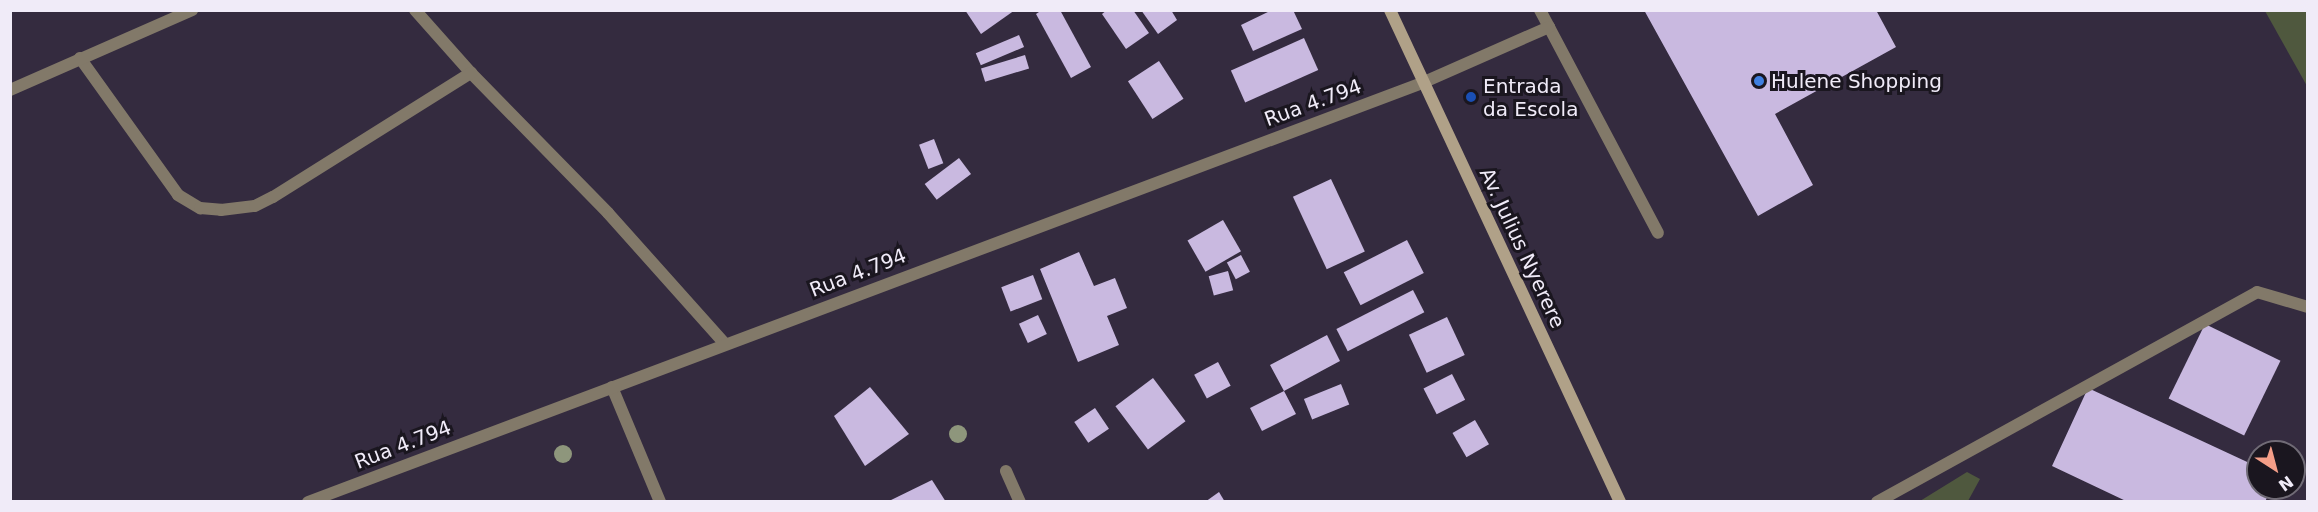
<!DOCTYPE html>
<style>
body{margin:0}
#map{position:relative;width:2318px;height:512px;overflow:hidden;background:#342b3f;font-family:"DejaVu Sans",sans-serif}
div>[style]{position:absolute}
.green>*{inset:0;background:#4f583e}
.building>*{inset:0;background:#c9b9e0;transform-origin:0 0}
.lane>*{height:12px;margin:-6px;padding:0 6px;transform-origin:6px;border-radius:6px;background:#827969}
.street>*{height:12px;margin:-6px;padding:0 6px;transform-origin:6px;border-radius:6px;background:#827969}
.secondary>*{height:12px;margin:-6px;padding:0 6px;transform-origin:6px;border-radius:6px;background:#b0a188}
.trees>*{width:18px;height:18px;margin:-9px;border-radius:50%;background:#8e967c}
.dots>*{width:16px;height:16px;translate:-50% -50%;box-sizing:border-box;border:3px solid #1a161f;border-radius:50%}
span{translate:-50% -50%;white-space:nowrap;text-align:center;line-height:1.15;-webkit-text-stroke:6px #1a161f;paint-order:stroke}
.poi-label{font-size:20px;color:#f0ebf8}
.left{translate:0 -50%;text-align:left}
.street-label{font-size:20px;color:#f0ebf8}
.frame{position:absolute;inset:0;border:12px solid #f0ebf8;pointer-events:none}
.north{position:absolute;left:2246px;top:440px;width:60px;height:60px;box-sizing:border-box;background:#1a161f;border:2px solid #706b76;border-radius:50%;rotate:144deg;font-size:16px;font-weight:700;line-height:24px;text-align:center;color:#f0ebf8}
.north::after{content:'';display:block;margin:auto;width:21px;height:27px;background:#f49e88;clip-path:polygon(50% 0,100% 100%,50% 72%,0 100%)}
</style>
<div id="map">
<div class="green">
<div style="clip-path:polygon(2265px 11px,2307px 11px,2307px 86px)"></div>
<div style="clip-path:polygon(1967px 472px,1980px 479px,1968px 501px,1920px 501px)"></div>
</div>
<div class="building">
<div style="clip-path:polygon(965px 10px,1015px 10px,981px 34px)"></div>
<div style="clip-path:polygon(1042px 10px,1060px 10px,1091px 67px,1071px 78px,1036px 14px)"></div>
<div style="clip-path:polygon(1107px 10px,1133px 10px,1149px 33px,1126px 49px,1102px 14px)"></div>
<div style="clip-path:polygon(1141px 10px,1171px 10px,1177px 20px,1158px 34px)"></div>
<div style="clip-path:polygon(1272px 10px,1293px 10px,1302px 29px,1253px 51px,1241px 25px)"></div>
<div style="clip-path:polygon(1644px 10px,1876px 10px,1896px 47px,1775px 114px,1813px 185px,1758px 216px)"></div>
<div style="left:1019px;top:35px;width:13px;height:47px;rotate:67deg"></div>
<div style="left:1304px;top:38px;width:35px;height:80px;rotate:66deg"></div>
<div style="left:1025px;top:55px;width:14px;height:46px;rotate:73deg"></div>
<div style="left:1159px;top:61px;width:45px;height:37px;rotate:57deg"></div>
<div style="left:934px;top:139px;width:26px;height:16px;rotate:69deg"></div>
<div style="left:959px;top:158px;width:20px;height:43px;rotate:53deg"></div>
<div style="left:1331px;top:179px;width:80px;height:42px;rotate:65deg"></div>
<div style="left:1223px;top:220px;width:36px;height:41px;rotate:60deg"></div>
<div style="left:1407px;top:240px;width:37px;height:71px;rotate:63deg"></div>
<div style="clip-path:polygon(1079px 252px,1094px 286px,1115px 278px,1127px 308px,1107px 316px,1119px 345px,1078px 362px,1040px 269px)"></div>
<div style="left:1241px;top:255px;width:19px;height:16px;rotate:62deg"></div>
<div style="left:1228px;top:271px;width:20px;height:20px;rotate:75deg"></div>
<div style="left:1033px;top:275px;width:26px;height:34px;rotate:69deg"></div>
<div style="left:1413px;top:290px;width:25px;height:86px;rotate:63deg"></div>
<div style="left:1038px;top:315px;width:21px;height:21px;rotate:65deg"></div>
<div style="left:1447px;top:317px;width:42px;height:42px;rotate:65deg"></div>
<div style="left:2205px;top:324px;width:84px;height:83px;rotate:26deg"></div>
<div style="clip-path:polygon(1327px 335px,1340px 361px,1284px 391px,1296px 414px,1262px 431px,1250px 408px,1284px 391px,1270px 365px)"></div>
<div style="left:1218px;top:362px;width:27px;height:27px;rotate:62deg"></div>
<div style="left:1452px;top:374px;width:29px;height:32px;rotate:63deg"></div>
<div style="left:1153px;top:378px;width:54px;height:47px;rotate:53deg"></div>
<div style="left:1341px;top:384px;width:22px;height:40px;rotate:68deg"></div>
<div style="clip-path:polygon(870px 387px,909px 434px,865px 466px,834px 416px)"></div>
<div style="clip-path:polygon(2088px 388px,2258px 467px,2258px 488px,2271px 488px,2265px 502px,2128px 502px,2052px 466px)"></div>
<div style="left:1095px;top:408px;width:25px;height:25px;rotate:56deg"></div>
<div style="left:1475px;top:420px;width:28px;height:26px;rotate:60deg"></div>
<div style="clip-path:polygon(932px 480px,946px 502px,887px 502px)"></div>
<div style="clip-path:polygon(1219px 492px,1225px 502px,1205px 502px)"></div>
</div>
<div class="lane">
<div style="left:1540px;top:10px;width:252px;rotate:62.1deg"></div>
<div style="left:1422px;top:83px;width:139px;rotate:-23.8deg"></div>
<div style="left:1877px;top:502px;width:434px;rotate:-28.9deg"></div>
<div style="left:2257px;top:292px;width:53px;rotate:16.4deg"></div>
</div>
<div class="street">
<div style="left:415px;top:10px;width:84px;rotate:48.4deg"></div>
<div style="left:471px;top:73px;width:196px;rotate:45.6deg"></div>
<div style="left:608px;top:213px;width:176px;rotate:48.2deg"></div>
<div style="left:80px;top:58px;width:168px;rotate:54.4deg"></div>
<div style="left:178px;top:195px;width:26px;rotate:31deg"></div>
<div style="left:200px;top:208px;width:21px;rotate:5deg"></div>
<div style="left:221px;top:210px;width:34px;rotate:-7deg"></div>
<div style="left:255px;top:206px;width:20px;rotate:-27deg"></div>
<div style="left:273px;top:197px;width:234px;rotate:-32.1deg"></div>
<div style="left:10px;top:90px;width:199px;rotate:-23.7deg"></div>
<div style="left:612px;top:387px;width:125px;rotate:67.3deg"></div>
<div style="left:1006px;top:471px;width:34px;rotate:66deg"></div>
<div style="left:308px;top:502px;width:1190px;rotate:-20.61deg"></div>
</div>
<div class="secondary">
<div style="left:1390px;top:10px;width:543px;rotate:64.94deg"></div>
</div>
<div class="trees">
<div style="left:958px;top:434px"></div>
<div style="left:563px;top:454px"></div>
</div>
<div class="dots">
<div style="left:1759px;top:81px;background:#3f7fe0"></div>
<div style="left:1471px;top:97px;background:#1a4fb4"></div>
</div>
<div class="poi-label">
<span class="left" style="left:1771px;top:81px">Hulene Shopping</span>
<span class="left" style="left:1483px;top:98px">Entrada<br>da Escola</span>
</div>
<div class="street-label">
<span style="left:1313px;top:103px;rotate:-20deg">Rua 4.794</span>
<span style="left:1522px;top:248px;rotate:65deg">Av. Julius Nyerere</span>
<span style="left:858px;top:273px;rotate:-21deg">Rua 4.794</span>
<span style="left:403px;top:445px;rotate:-21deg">Rua 4.794</span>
</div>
<div class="frame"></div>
<div class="north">N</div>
</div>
